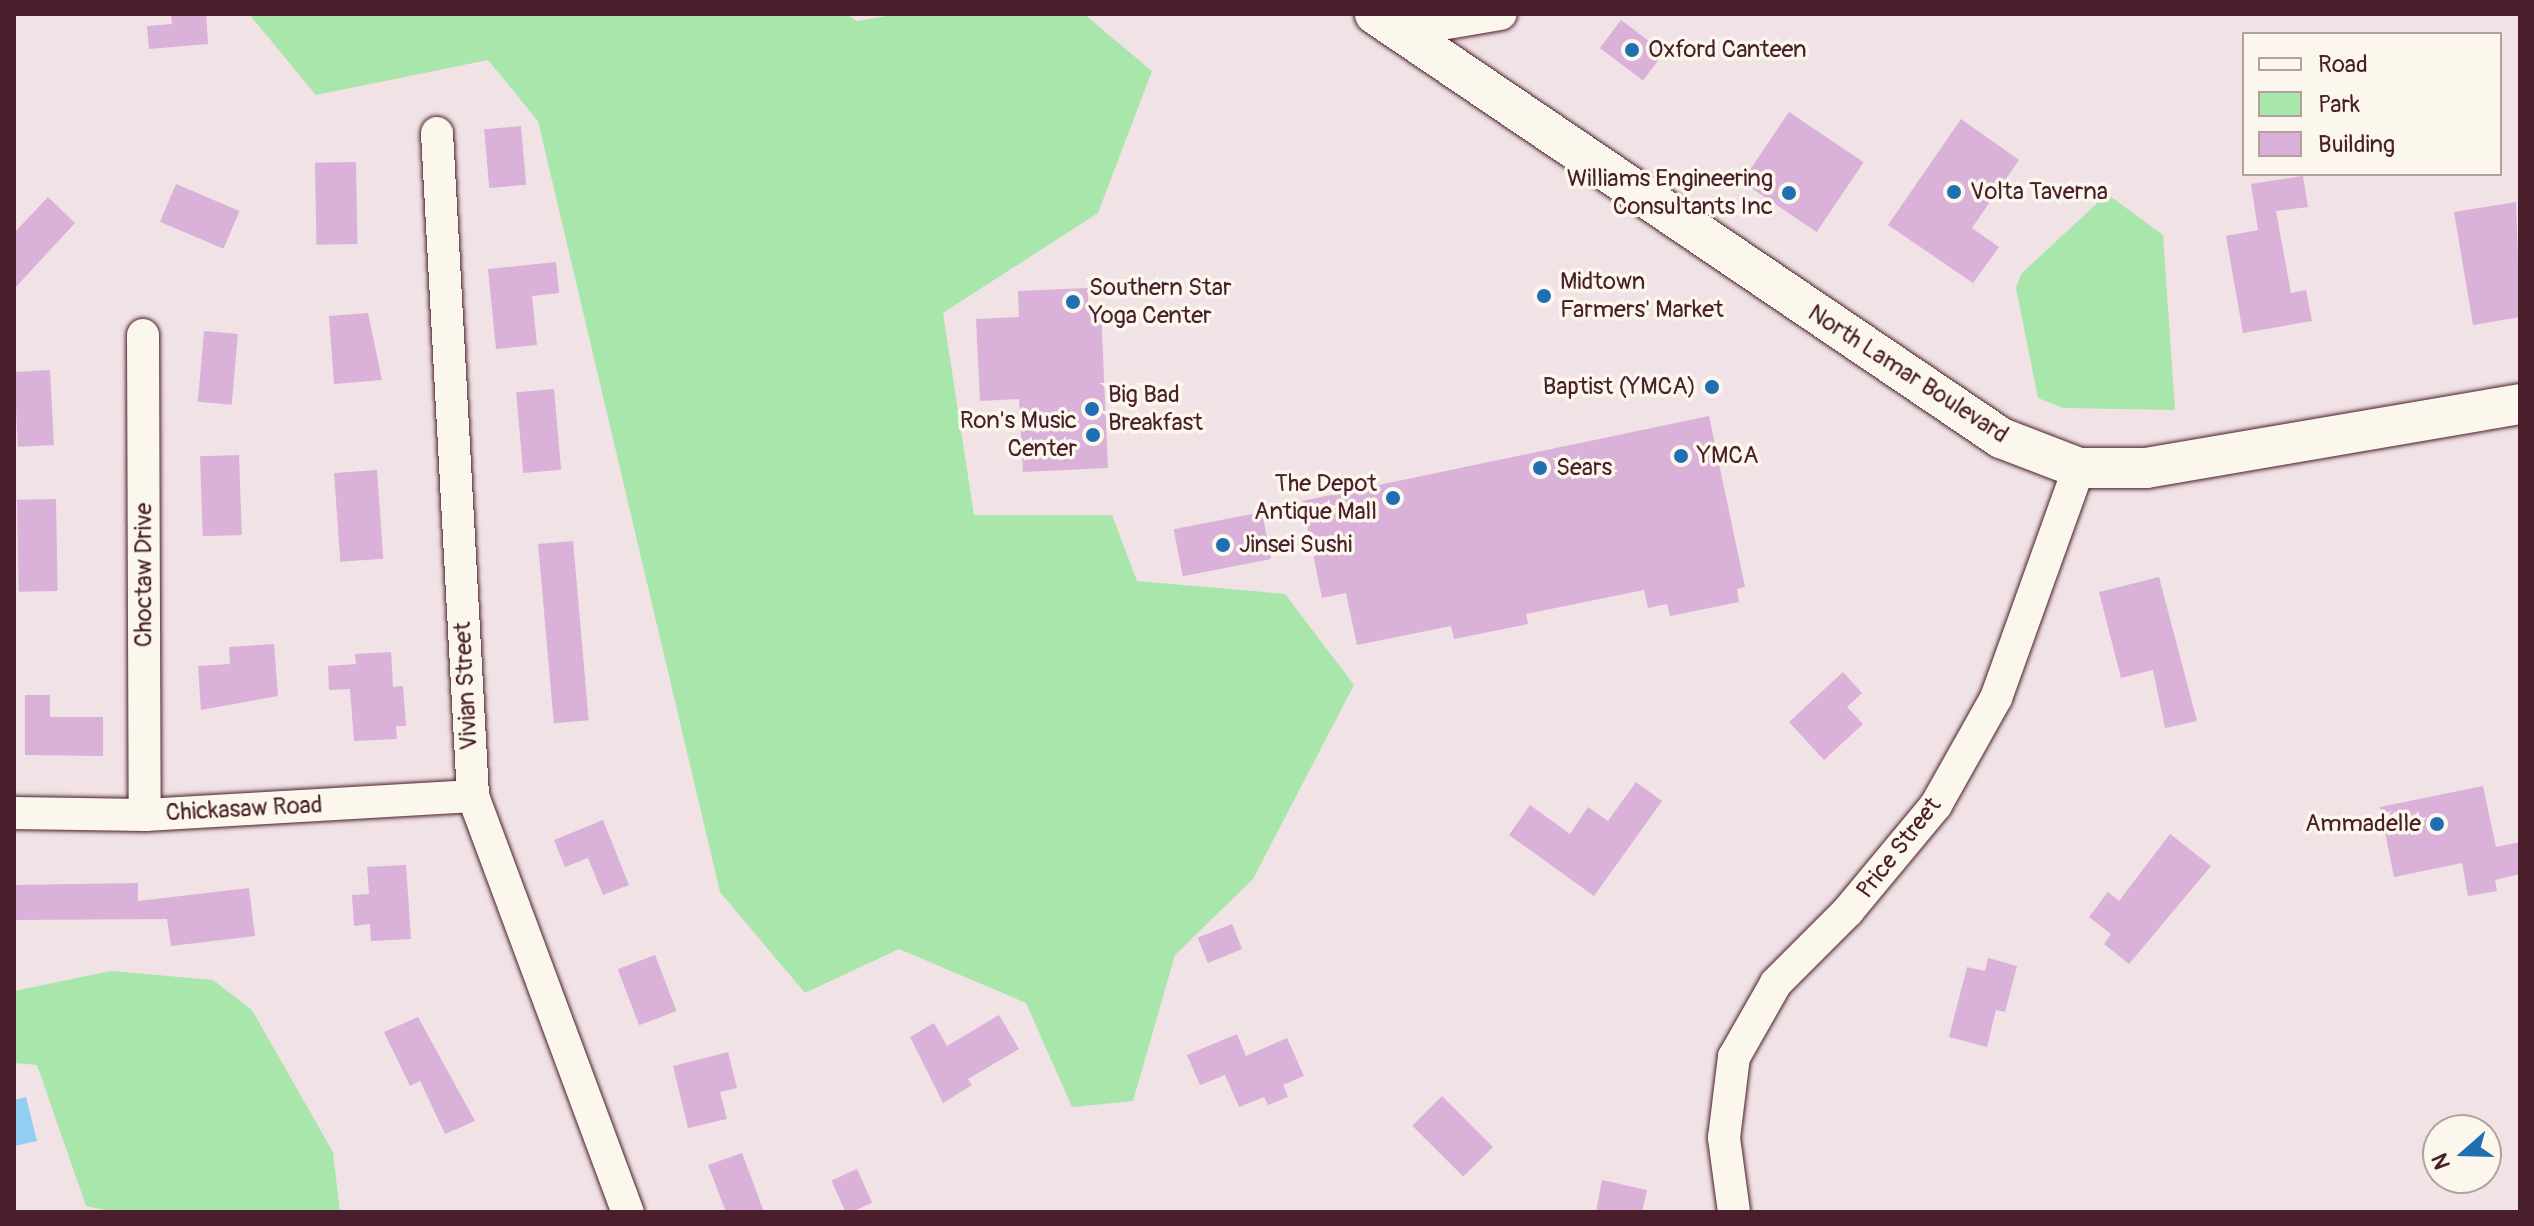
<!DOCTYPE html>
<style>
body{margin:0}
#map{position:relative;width:2534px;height:1226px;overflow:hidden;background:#f1e2e6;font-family:Pangolin,sans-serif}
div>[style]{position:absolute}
.green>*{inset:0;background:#a9e6ac}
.water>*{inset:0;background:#92cdf2}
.building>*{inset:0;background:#d9b1d9;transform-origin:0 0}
.roads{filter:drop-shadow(0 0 2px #4a1f2b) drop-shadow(0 0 2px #4a1f2b)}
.minor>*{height:32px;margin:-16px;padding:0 16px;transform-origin:16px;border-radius:16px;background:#fbf7ec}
.tertiary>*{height:40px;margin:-20px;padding:0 20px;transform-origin:20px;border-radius:20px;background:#fbf7ec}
.dots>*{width:22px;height:22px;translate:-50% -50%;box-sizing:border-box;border:4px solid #fbf7ec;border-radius:50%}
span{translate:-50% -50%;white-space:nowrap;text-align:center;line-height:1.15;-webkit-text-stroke:7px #fbf7ec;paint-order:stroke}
.poi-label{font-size:24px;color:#4a1f2b}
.left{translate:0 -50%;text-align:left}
.right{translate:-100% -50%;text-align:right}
.street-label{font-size:24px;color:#4a1f2b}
.frame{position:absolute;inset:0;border:16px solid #4a1f2b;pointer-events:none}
.legend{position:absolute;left:2242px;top:32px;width:260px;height:144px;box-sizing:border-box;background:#fbf7ec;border:2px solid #b4a19f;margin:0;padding:10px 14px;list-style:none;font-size:24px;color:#4a1f2b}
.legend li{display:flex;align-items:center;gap:16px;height:40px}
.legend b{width:40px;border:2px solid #b4a19f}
.north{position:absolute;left:2422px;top:1114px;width:80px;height:80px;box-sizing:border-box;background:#fbf7ec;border:2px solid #b4a19f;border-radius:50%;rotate:250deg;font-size:22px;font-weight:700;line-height:32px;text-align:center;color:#4a1f2b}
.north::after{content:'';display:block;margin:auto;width:28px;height:36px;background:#1f6fb2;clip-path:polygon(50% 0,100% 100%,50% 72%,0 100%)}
</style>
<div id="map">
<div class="green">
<div style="clip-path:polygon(249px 14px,846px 14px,857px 21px,898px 14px,1084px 14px,1152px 71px,1098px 213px,943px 313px,974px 515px,1112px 515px,1137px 581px,1285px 594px,1354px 685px,1253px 879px,1175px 955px,1133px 1101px,1072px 1107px,1026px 1003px,899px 949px,805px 993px,720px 892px,538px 121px,488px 60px,316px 95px)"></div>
<div style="clip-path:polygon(2107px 194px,2163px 235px,2175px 410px,2063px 408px,2038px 398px,2016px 288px,2021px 274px)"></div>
<div style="clip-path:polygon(111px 971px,213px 980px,252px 1010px,333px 1152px,340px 1212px,114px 1212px,86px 1206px,37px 1065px,14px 1063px,14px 991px)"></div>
</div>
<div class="water">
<div style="clip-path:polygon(26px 1097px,37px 1141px,14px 1146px,14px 1100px)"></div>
</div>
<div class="building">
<div style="clip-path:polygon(171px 14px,206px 14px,208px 44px,149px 49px,147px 26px,172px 24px)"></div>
<div style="left:1621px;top:20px;width:54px;height:35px;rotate:37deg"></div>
<div style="left:1789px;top:112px;width:90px;height:84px;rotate:34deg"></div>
<div style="clip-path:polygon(1961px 119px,2019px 160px,1972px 228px,1999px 247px,1973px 283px,1888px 225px)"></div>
<div style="left:521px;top:126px;width:59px;height:37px;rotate:85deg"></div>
<div style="left:356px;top:162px;width:82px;height:41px;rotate:89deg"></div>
<div style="clip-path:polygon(2303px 176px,2308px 207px,2276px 211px,2291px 293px,2306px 290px,2312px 321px,2243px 333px,2226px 236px,2258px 230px,2251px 184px)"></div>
<div style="left:176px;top:184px;width:69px;height:41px;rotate:23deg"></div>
<div style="clip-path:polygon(48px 197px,75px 223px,14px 289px,14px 233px)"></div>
<div style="clip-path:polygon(2516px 202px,2520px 317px,2473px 325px,2454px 212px)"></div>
<div style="clip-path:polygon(556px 262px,559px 293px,532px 296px,537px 345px,496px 349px,488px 269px)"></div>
<div style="clip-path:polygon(1088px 288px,1088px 311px,1101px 310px,1108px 468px,1023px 472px,1019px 399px,980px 401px,976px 319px,1019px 317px,1018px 291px)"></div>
<div style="clip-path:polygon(368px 313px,382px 380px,334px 384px,329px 316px)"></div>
<div style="left:204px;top:331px;width:34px;height:71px;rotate:5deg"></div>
<div style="left:50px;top:370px;width:75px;height:36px;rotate:87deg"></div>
<div style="left:554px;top:389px;width:81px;height:38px;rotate:85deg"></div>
<div style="clip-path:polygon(1709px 416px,1745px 587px,1737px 589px,1739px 602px,1670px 616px,1667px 604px,1648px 608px,1644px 590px,1526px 614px,1528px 624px,1454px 639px,1451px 626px,1357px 645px,1346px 593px,1322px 598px,1302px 501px)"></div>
<div style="left:239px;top:455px;width:80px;height:39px;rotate:88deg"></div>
<div style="left:377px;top:470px;width:89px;height:43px;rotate:86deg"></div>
<div style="left:56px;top:499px;width:92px;height:39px;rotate:89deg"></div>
<div style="left:1262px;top:512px;width:48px;height:90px;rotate:79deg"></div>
<div style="left:573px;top:541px;width:180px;height:35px;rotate:85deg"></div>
<div style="clip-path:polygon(2159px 577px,2197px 721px,2165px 728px,2153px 670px,2121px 678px,2099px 592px)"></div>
<div style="clip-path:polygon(274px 644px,278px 696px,201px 710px,198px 666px,230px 664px,229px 647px)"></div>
<div style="clip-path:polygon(391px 652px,393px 687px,403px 686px,406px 726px,396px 726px,397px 739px,354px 741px,350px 689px,329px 690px,328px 666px,356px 664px,355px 654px)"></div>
<div style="clip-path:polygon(1843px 672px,1862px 693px,1847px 707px,1863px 724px,1824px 760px,1789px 722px)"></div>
<div style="clip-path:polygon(25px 695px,50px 695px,50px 717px,103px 717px,103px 756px,25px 755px)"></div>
<div style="clip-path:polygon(1636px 782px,1662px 801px,1594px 896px,1509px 835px,1530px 805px,1570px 834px,1588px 807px,1608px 821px)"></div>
<div style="clip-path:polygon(2483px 786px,2496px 847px,2520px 842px,2520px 874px,2495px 880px,2497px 891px,2468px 896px,2462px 863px,2394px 877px,2380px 807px)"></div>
<div style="clip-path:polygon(603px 820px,629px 885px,603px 895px,588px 858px,565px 867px,554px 840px)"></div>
<div style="clip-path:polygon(2170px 834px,2211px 866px,2129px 964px,2104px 944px,2111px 934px,2089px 917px,2108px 892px,2119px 901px)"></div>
<div style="clip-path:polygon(406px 865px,411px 939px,371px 941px,370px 924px,354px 926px,352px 895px,369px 894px,367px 867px)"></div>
<div style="clip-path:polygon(138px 883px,138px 901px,249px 888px,255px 936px,171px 946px,167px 919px,14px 920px,14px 885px)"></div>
<div style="left:1232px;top:924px;width:27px;height:37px;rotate:68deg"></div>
<div style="left:655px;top:955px;width:60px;height:40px;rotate:69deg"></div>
<div style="clip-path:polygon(1988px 958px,2017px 966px,2005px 1012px,1996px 1010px,1987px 1047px,1949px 1037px,1967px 967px,1985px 971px)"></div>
<div style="clip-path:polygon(999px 1015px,1019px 1049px,968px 1079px,972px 1085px,943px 1103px,910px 1037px,934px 1023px,947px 1046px)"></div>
<div style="clip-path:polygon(418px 1017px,475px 1121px,445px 1134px,420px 1081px,410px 1086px,384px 1032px)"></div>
<div style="clip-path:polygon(1237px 1034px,1246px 1056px,1287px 1038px,1304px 1076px,1283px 1085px,1288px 1097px,1268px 1105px,1264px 1097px,1239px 1107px,1225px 1075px,1200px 1085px,1187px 1055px)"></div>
<div style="clip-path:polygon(728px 1052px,737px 1088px,720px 1092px,727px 1119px,688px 1128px,673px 1066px)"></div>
<div style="left:1442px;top:1096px;width:72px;height:42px;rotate:45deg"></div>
<div style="clip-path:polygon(742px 1153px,764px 1212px,726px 1212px,708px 1165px)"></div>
<div style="left:857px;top:1169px;width:37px;height:28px;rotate:66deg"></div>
<div style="clip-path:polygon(1602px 1180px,1647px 1190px,1642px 1212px,1596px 1212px)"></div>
</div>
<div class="roads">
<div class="minor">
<div style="left:1400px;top:31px;width:102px;rotate:-9.6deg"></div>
<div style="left:437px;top:133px;width:664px;rotate:86.89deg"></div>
<div style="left:473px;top:796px;width:444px;rotate:69.6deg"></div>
<div style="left:143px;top:335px;width:480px;rotate:89.8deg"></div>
<div style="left:14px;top:813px;width:131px;rotate:0.9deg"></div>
<div style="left:145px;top:815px;width:329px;rotate:-3.3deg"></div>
<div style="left:1734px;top:1212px;width:75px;rotate:-97.7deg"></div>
<div style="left:1724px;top:1138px;width:82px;rotate:-83deg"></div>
<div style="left:1734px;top:1057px;width:85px;rotate:-60.4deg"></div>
<div style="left:1776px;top:983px;width:102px;rotate:-45deg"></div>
<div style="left:1848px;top:911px;width:138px;rotate:-50.3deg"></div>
<div style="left:1936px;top:805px;width:123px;rotate:-60.7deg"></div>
<div style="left:1996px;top:698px;width:245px;rotate:-70.2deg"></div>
</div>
<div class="tertiary">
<div style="left:1375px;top:14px;width:756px;rotate:34.11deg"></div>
<div style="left:2001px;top:438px;width:84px;rotate:21deg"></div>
<div style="left:2079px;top:468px;width:67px"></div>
<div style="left:2146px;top:468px;width:379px;rotate:-9.7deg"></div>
</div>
</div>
<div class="dots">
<div style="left:1632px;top:50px;background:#1f6fb2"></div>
<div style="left:1954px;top:192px;background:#1f6fb2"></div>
<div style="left:1789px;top:193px;background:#1f6fb2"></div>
<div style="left:1544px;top:296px;background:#1f6fb2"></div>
<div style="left:1073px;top:302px;background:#1f6fb2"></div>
<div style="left:1712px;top:387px;background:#1f6fb2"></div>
<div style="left:1092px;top:409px;background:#1f6fb2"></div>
<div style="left:1093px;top:435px;background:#1f6fb2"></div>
<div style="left:1681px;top:456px;background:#1f6fb2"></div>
<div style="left:1540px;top:468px;background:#1f6fb2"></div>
<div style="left:1393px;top:498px;background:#1f6fb2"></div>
<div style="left:1223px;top:545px;background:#1f6fb2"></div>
<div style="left:2437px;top:824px;background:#1f6fb2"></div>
</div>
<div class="poi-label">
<span class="left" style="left:1648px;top:50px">Oxford Canteen</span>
<span class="right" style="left:1773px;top:193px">Williams Engineering<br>Consultants Inc</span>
<span class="left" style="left:1970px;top:192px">Volta Taverna</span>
<span class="left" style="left:1560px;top:296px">Midtown<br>Farmers' Market</span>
<span class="left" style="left:1089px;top:302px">Southern Star<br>Yoga Center</span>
<span class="right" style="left:1696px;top:387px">Baptist (YMCA)</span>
<span class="left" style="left:1108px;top:409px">Big Bad<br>Breakfast</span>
<span class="right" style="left:1077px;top:435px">Ron's Music<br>Center</span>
<span class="left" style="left:1697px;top:456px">YMCA</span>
<span class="left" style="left:1556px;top:468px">Sears</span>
<span class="right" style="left:1377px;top:498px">The Depot<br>Antique Mall</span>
<span class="left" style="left:1239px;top:545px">Jinsei Sushi</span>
<span class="right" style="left:2421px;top:824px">Ammadelle</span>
</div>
<div class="street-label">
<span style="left:1908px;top:374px;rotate:33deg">North Lamar Boulevard</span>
<span style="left:144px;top:575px;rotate:-90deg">Choctaw Drive</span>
<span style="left:466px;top:686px;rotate:-93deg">Vivian Street</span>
<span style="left:244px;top:809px;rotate:-3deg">Chickasaw Road</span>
<span style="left:1899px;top:848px;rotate:-52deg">Price Street</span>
</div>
<div class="frame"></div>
<ul class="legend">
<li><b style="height:10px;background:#fbf7ec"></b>Road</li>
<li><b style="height:22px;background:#a9e6ac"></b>Park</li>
<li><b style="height:22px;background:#d9b1d9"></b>Building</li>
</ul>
<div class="north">N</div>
</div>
